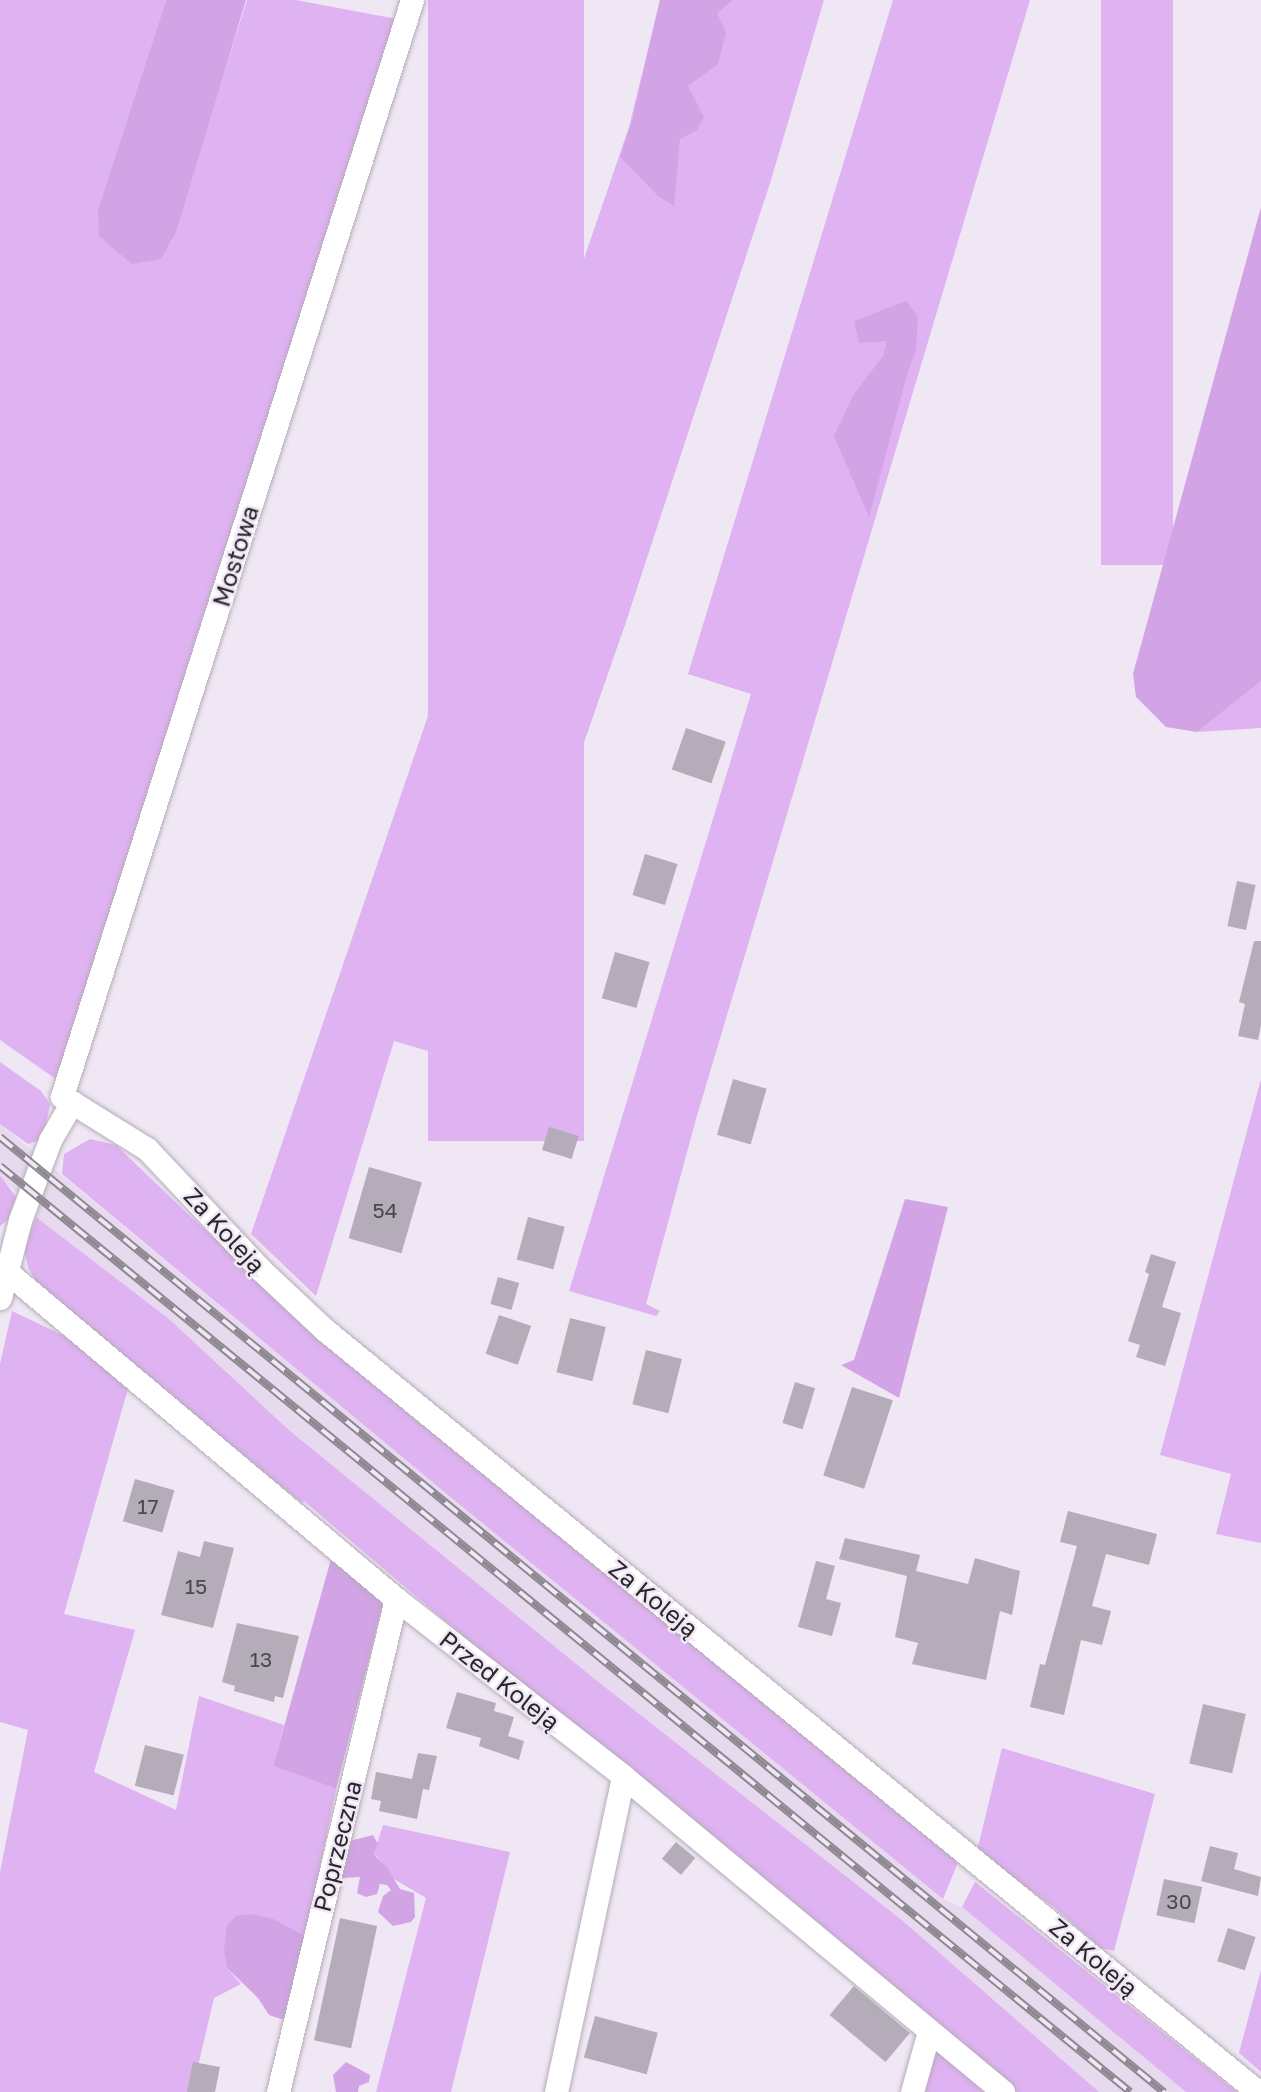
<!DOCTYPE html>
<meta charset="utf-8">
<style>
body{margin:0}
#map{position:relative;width:1261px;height:2092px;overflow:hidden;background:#f0e7f4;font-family:"Golos Text",sans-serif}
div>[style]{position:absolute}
.built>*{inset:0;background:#e8daee}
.green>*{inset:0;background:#dfb2f2;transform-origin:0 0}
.forest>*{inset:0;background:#d2a3e5}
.building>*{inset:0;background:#b4acb8;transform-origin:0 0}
.roads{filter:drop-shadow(0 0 2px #b5acb9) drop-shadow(0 0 2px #b5acb9)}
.minor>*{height:23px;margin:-11.5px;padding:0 11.5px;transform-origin:11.5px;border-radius:11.5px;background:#fff}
.rail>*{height:8px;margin-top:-4px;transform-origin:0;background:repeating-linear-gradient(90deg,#f0e7f4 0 16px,#8e8891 0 32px);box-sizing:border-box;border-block:2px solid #8e8891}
span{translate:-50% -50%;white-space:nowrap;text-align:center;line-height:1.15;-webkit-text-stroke:5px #f0e7f4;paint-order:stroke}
.number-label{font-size:21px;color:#4c484f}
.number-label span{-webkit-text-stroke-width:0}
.street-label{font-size:24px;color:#2a272c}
</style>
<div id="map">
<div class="built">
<div style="clip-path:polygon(0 1124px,489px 1529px,943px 1899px,962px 1907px,1186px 2092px,1099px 2092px,903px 1921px,596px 1680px,290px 1431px,169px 1319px,36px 1217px,39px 1209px,12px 1189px,0 1175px)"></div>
</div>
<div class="green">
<div style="clip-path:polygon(0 0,166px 0,98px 209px,218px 91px,247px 0,296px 0,397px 19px,197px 635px,60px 1082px,0 1040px)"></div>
<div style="left:428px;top:0;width:156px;height:1141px"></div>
<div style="clip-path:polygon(660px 0,824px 0,771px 180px,626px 622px,472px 1064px,394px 1041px,316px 1296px,251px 1234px,629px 127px)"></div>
<div style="clip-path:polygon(893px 0,1030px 0,696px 1119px,646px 1304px,660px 1311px,656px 1316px,569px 1291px,751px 694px,688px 674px)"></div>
<div style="left:1101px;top:0;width:72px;height:565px"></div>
<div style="clip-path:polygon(1261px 681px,1261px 728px,1197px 732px,1253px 687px)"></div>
<div style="clip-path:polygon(0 1062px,41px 1091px,50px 1104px,43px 1139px,28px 1144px,0 1124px)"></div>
<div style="clip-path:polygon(1261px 1079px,1261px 1543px,1216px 1534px,1231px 1474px,1160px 1455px)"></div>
<div style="clip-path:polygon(90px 1139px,116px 1145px,192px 1218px,416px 1420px,546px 1521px,959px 1860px,943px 1899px,454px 1500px,62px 1174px,64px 1154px)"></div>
<div style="clip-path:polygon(0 1175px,16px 1197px,8px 1220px,0 1226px)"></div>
<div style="clip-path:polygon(36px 1217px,169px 1319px,290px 1431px,596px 1680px,903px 1921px,1099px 2092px,1017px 2092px,491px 1660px,304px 1501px,302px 1503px,41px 1292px,28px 1267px,24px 1249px)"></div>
<div style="clip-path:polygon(12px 1311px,73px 1340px,129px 1385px,64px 1614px,135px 1630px,94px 1772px,176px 1810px,199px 1696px,284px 1725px,273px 1766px,336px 1789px,306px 1936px,274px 1919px,227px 1968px,241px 1984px,214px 1998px,192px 2092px,0 2092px,0 1872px,28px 1730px,0 1722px,0 1364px)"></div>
<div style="clip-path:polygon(1002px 1748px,1155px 1794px,1114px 1951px,1101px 1948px,1055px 1908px,977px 1851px)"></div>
<div style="clip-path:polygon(383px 1825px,510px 1852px,451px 2092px,376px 2092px,426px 1898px,394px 1879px,374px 1853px)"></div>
<div style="clip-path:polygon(975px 1882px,1237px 2092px,1186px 2092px,962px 1907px)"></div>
<div style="clip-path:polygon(1261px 1970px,1261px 2072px,1239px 2053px)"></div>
<div style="clip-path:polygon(937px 2053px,953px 2061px,989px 2092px,920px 2092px,929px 2058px)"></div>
</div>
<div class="forest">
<div style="clip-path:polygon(166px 0,246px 0,176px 232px,161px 259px,132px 264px,99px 236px,98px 209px)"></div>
<div style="clip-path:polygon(660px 0,733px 0,717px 13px,726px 32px,718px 64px,688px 86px,704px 117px,697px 130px,680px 139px,674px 206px,658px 196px,620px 157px,632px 121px)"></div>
<div style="clip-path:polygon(1261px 207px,1261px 681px,1197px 732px,1166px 727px,1136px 697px,1133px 674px)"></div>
<div style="clip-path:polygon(906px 301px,918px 317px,916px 351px,908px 371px,869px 517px,834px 436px,854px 394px,883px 356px,887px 341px,859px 343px,854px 321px)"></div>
<div style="clip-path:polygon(905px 1199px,948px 1207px,899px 1398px,841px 1365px,854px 1360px)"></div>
<div style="clip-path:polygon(331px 1559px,384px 1600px,336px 1789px,273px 1766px)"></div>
<div style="clip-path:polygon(373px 1835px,378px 1844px,374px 1853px,377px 1858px,387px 1867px,400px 1889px,414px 1893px,415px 1917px,411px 1922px,393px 1926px,378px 1912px,383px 1896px,391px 1890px,387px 1885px,380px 1884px,377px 1894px,366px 1897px,357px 1893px,360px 1877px,342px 1878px,337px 1870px,346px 1842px)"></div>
<div style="clip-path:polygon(251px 1914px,274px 1919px,306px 1936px,284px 2020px,269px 2015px,258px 1998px,227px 1968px,224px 1951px,227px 1925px,236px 1916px)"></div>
<div style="clip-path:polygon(346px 2062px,370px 2075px,369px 2082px,359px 2086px,358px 2092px,336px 2092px,333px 2075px)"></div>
</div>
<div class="building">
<div style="left:686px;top:728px;width:42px;height:44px;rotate:19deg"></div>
<div style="left:645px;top:854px;width:34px;height:43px;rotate:17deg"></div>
<div style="left:1237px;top:881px;width:19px;height:46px;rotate:12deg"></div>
<div style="clip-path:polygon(1254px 941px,1261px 941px,1261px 1025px,1258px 1040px,1238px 1036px,1245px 1004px,1239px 1002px)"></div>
<div style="left:615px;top:952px;width:36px;height:48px;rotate:16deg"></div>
<div style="left:733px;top:1079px;width:35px;height:58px;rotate:16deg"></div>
<div style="left:549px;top:1127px;width:31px;height:24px;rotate:17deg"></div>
<div style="left:369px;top:1167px;width:55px;height:74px;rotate:16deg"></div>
<div style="left:528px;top:1217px;width:38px;height:44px;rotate:15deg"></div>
<div style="clip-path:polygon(1151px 1254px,1176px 1262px,1162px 1307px,1181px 1313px,1165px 1366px,1136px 1357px,1140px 1345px,1128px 1341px,1149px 1274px,1145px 1272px)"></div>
<div style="left:498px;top:1277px;width:22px;height:28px;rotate:16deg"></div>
<div style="left:499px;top:1315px;width:34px;height:41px;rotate:19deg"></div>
<div style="left:570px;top:1318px;width:37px;height:56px;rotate:14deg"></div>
<div style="left:646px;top:1350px;width:37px;height:56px;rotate:14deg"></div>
<div style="left:795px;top:1382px;width:21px;height:43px;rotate:17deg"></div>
<div style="left:852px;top:1387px;width:43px;height:93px;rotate:18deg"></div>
<div style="left:135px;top:1479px;width:41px;height:44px;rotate:16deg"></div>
<div style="clip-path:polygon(1068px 1511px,1157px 1534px,1149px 1565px,1106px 1554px,1092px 1606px,1111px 1611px,1102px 1645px,1081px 1640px,1064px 1715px,1030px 1707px,1040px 1664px,1045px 1665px,1077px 1546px,1060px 1542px)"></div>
<div style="clip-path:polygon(845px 1538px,920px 1555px,916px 1571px,968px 1584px,975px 1558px,1020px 1571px,1012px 1615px,1000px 1611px,986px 1680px,912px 1664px,918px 1643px,895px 1637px,907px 1576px,839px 1559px)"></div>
<div style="clip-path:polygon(204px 1541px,234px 1548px,213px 1628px,161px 1615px,178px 1551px,200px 1557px)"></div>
<div style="clip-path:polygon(816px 1561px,835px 1566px,826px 1599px,841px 1603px,832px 1636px,798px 1627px)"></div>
<div style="clip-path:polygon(237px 1623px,299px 1636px,283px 1698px,275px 1696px,274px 1702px,234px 1691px,235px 1686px,222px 1682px)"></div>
<div style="clip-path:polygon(457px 1692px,496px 1703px,494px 1711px,514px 1717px,508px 1736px,524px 1741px,519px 1760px,479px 1746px,481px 1738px,446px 1728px)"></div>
<div style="left:1203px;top:1704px;width:44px;height:61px;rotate:13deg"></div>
<div style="left:145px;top:1745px;width:40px;height:42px;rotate:14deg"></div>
<div style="clip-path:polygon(418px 1753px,437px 1756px,429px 1790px,423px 1789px,417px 1819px,379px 1811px,381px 1801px,371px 1799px,376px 1772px,412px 1779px)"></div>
<div style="left:676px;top:1842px;width:25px;height:22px;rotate:40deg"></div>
<div style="clip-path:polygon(1210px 1846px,1238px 1853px,1234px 1869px,1261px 1877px,1258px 1896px,1201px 1881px)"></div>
<div style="left:1164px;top:1879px;width:39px;height:37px;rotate:12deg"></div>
<div style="left:340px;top:1918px;width:38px;height:125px;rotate:12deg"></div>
<div style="left:1228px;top:1928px;width:29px;height:35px;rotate:18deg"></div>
<div style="left:854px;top:1986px;width:73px;height:38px;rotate:40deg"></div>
<div style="left:595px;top:2016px;width:65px;height:43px;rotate:15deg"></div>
<div style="clip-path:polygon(193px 2062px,220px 2067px,215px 2092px,187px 2092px)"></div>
</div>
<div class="roads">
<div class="minor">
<div style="left:412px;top:0;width:1151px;rotate:107.71deg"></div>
<div style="left:62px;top:1096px;width:100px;rotate:31.9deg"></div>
<div style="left:147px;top:1149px;width:166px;rotate:46.7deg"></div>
<div style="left:261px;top:1270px;width:88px;rotate:43.2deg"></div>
<div style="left:325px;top:1330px;width:1205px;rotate:39.24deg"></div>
<div style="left:0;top:1266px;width:517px;rotate:40.06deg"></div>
<div style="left:396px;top:1599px;width:288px;rotate:37.9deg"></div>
<div style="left:623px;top:1776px;width:494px;rotate:39.7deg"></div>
<div style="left:0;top:1298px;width:81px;rotate:-75.6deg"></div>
<div style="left:20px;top:1220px;width:85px;rotate:-69.4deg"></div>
<div style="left:50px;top:1140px;width:44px;rotate:-59.9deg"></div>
<div style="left:278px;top:2092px;width:507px;rotate:-76.54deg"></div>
<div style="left:556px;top:2092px;width:323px;rotate:-78deg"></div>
<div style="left:912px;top:2092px;width:63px;rotate:-74.4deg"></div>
</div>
</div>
<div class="rail">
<div style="left:0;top:1137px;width:1506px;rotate:39.37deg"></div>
<div style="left:0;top:1166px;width:1461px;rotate:39.33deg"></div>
</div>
<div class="number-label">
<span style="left:385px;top:1210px">54</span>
<span style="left:148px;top:1506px">17</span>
<span style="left:196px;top:1586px">15</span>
<span style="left:261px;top:1659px">13</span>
<span style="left:1179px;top:1901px">30</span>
</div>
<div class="street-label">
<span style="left:235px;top:556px;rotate:-73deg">Mostowa</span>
<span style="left:225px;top:1230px;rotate:47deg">Za Koleją</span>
<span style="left:654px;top:1598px;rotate:39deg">Za Koleją</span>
<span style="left:500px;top:1680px;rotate:38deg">Przed Koleją</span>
<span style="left:337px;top:1846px;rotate:-76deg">Poprzeczna</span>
<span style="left:1094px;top:1957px;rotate:40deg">Za Koleją</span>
</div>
</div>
